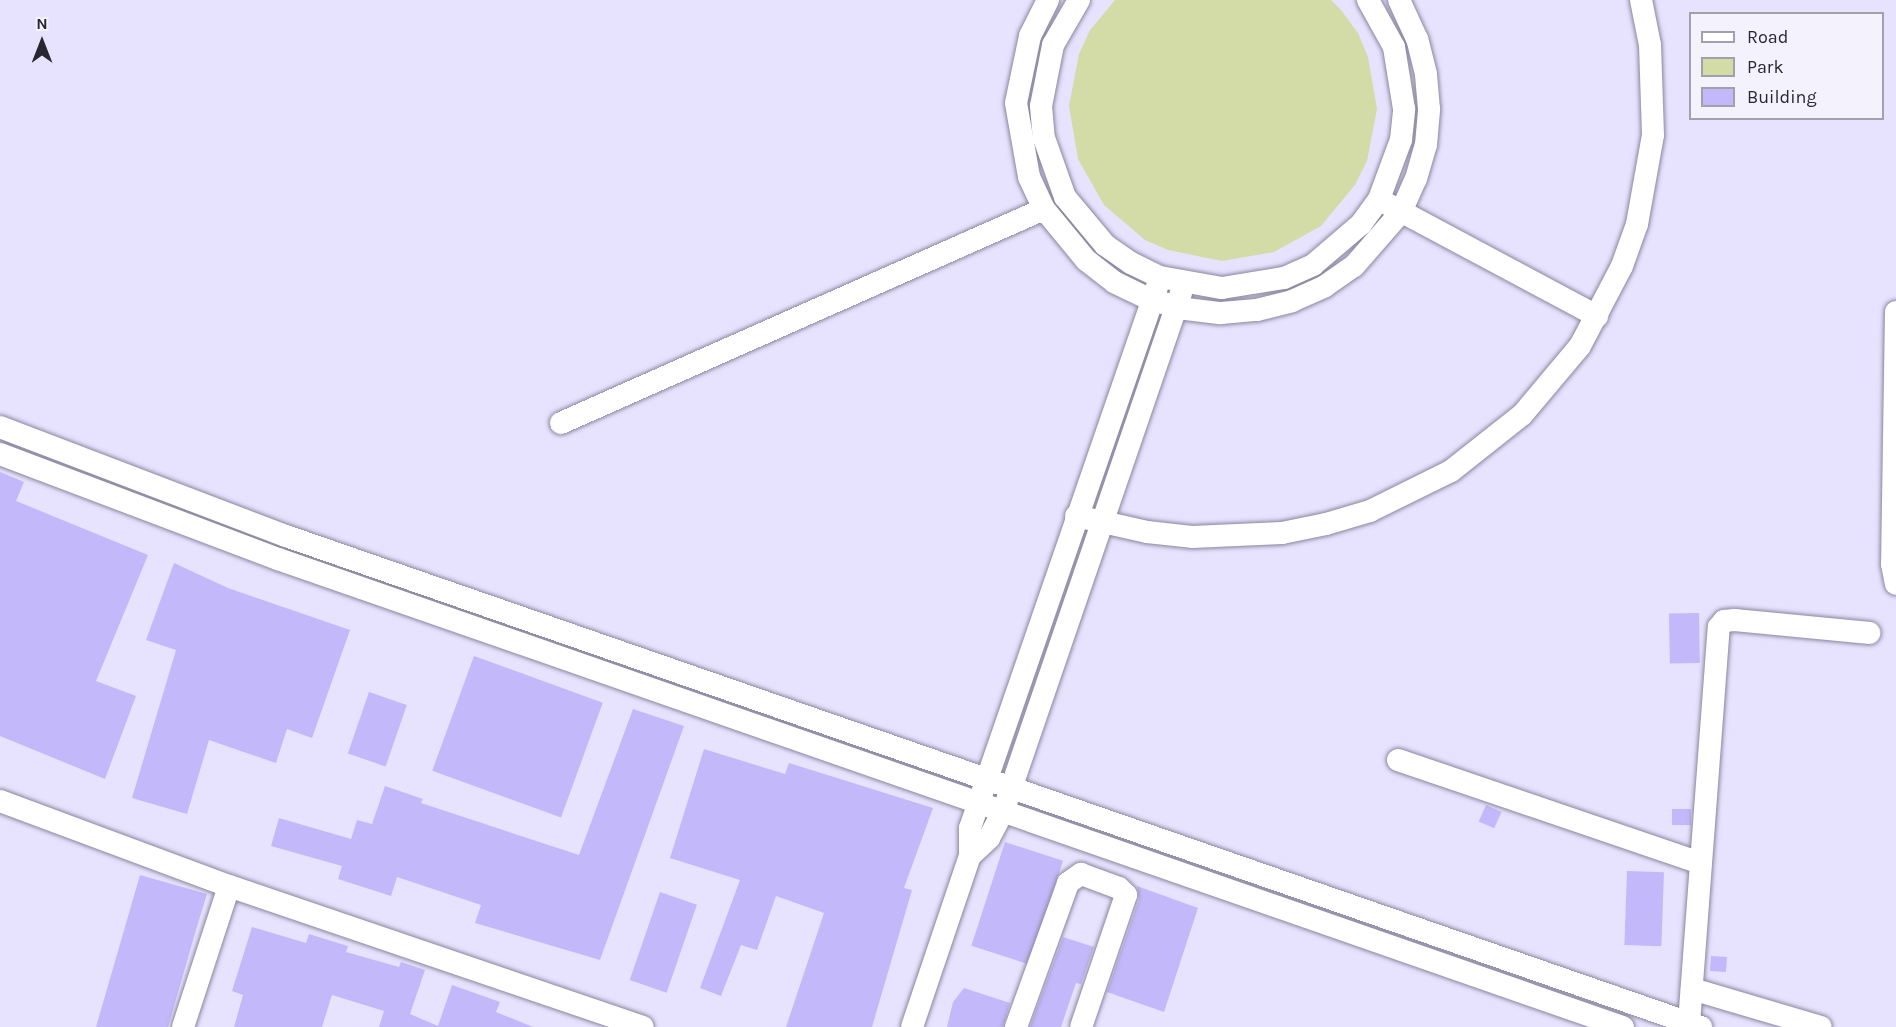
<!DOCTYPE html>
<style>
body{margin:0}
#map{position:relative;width:1896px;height:1027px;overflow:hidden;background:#e7e3fe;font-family:Karla,sans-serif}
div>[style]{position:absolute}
.green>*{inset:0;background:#d3dca6}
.building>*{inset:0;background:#c3b8f9;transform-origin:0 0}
.roads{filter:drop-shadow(0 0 2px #8a869f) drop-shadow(0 0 2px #8a869f)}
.minor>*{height:22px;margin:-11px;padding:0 11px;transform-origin:11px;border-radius:11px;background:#fff}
span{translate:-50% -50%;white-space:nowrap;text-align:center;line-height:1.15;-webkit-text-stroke:6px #f4f2fd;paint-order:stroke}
.legend{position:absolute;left:1689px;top:12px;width:195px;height:108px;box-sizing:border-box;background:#f4f2fd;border:2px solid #a2a0ab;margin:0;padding:8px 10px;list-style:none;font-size:18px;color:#282630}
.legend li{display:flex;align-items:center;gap:12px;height:30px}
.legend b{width:30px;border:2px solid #a2a0ab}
.north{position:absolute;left:12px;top:12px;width:60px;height:60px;-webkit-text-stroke:4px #f4f2fd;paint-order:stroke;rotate:0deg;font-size:16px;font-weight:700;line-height:24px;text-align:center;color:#282630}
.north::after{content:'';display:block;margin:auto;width:21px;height:27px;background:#282630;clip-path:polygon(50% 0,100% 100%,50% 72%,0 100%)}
</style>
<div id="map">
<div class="green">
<div style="clip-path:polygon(1115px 0,1331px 0,1341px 10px,1358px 33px,1368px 57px,1377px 109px,1367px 161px,1355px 185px,1321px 226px,1274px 252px,1222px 261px,1168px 250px,1145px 240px,1104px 205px,1078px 159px,1069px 106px,1079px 54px,1090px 30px)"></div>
</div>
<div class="building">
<div style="clip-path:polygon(0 472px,24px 482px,16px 501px,148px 555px,96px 681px,136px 696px,105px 779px,0 736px)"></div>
<div style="clip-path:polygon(174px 563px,228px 588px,350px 630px,312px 738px,287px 729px,276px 763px,209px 740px,187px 814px,132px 798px,176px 650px,146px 640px)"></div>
<div style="left:1699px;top:613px;width:50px;height:30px;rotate:89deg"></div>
<div style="left:474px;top:656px;width:137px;height:122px;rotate:20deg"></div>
<div style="left:369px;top:692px;width:40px;height:65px;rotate:19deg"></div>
<div style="clip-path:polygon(633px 709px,684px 726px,600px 960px,475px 923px,481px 905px,397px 877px,391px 896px,338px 879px,342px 866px,271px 846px,279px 818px,351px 839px,357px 820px,372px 824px,385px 786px,423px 799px,421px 803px,579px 855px)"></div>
<div style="clip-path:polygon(704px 749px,785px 774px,789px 763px,933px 808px,904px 888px,912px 890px,872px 1027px,786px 1027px,824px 913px,776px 896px,757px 950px,741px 945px,721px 996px,700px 988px,740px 880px,670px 858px)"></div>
<div style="left:1486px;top:805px;width:17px;height:18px;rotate:24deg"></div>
<div style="left:1672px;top:809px;width:19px;height:16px"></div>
<div style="left:1005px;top:842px;width:61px;height:109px;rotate:18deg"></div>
<div style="left:1627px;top:871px;width:37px;height:74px;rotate:2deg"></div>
<div style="clip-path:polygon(140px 875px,207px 894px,196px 930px,168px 1027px,96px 1027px)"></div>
<div style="clip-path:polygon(1137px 886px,1198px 908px,1164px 1012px,1107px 992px,1139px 899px)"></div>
<div style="left:660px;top:892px;width:39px;height:93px;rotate:19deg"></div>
<div style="clip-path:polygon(252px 927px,306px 943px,309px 934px,348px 946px,346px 952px,399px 967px,401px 962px,425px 970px,410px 1014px,438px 1026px,452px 985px,500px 1002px,496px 1012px,533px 1027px,379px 1027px,384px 1011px,332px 995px,322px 1027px,234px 1027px,243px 995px,232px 991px)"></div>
<div style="clip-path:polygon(1063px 937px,1094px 947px,1081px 984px,1076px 983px,1061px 1027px,1030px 1027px)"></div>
<div style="left:1711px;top:956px;width:16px;height:15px;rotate:4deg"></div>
<div style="clip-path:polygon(964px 988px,1010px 1003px,1003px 1027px,947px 1027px,953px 1002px)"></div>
</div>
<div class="roads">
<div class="minor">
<div style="left:1048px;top:0;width:40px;rotate:116.6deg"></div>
<div style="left:1030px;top:36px;width:68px;rotate:101.8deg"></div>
<div style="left:1016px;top:103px;width:75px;rotate:80deg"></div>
<div style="left:1029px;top:177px;width:35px;rotate:65deg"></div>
<div style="left:1044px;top:209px;width:66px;rotate:50.5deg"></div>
<div style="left:1086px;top:260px;width:36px;rotate:38deg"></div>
<div style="left:1114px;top:282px;width:41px;rotate:25.9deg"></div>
<div style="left:1151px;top:300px;width:36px;rotate:14deg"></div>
<div style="left:1186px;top:309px;width:35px;rotate:7deg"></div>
<div style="left:1221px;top:313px;width:36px;rotate:-5deg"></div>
<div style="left:1257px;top:310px;width:36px;rotate:-14deg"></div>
<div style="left:1292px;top:301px;width:36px;rotate:-24deg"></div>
<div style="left:1325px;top:286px;width:35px;rotate:-35deg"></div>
<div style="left:1354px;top:266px;width:72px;rotate:-49deg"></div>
<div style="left:1401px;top:212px;width:36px;rotate:-66deg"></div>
<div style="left:1416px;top:179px;width:35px;rotate:-74deg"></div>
<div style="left:1426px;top:145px;width:36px;rotate:-85deg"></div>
<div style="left:1429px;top:109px;width:35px;rotate:-95deg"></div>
<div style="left:1426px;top:74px;width:36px;rotate:-104deg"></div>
<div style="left:1417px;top:39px;width:43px;rotate:-114.8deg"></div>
<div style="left:1079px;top:0;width:52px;rotate:120deg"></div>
<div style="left:1053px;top:45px;width:62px;rotate:101.1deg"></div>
<div style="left:1041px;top:106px;width:32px;rotate:85deg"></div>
<div style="left:1044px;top:138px;width:63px;rotate:70.4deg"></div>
<div style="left:1065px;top:197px;width:62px;rotate:50.2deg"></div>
<div style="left:1105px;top:245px;width:32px;rotate:35deg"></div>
<div style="left:1131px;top:263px;width:32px;rotate:26deg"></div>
<div style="left:1160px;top:277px;width:63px;rotate:10.1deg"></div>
<div style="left:1222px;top:288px;width:63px;rotate:-9.2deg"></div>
<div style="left:1284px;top:278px;width:32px;rotate:-24deg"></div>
<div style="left:1313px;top:265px;width:63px;rotate:-40.5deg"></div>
<div style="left:1361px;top:224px;width:31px;rotate:-54deg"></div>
<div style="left:1379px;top:199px;width:63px;rotate:-69.6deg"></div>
<div style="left:1401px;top:140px;width:31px;rotate:-84deg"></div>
<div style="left:1404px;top:109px;width:63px;rotate:-99.2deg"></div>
<div style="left:1394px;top:47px;width:54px;rotate:-119deg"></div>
<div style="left:1389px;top:205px;width:236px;rotate:28.1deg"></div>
<div style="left:1896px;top:312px;width:252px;rotate:90.9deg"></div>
<div style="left:1892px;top:564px;width:20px;rotate:79deg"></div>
<div style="left:561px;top:423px;width:528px;rotate:-23.9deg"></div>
<div style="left:0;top:427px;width:306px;rotate:20.9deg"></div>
<div style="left:286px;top:536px;width:1498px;rotate:19.14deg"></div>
<div style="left:0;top:454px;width:297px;rotate:20.7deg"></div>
<div style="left:278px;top:559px;width:1424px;rotate:19.19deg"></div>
<div style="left:1076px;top:516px;width:73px;rotate:12.7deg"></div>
<div style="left:1147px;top:532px;width:45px;rotate:6.3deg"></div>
<div style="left:1192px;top:537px;width:90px;rotate:-2.5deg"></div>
<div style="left:1282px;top:533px;width:45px;rotate:-11.6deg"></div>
<div style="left:1326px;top:524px;width:46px;rotate:-16.5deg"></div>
<div style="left:1370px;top:511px;width:90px;rotate:-26.3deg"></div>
<div style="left:1451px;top:471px;width:90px;rotate:-38.3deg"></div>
<div style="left:1522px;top:415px;width:90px;rotate:-50deg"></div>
<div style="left:1580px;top:346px;width:90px;rotate:-62.3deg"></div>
<div style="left:1622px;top:266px;width:45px;rotate:-70.3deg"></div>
<div style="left:1637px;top:224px;width:90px;rotate:-79.8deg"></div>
<div style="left:1653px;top:135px;width:90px;rotate:-91.9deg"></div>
<div style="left:1650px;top:45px;width:46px;rotate:-101.3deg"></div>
<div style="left:1398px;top:760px;width:319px;rotate:18.8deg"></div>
<div style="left:0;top:801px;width:244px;rotate:20.4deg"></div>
<div style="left:229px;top:886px;width:437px;rotate:18.8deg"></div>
<div style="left:970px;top:856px;width:26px;rotate:-43deg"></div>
<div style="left:989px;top:838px;width:30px;rotate:-62deg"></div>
<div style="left:1003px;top:812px;width:549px;rotate:-71.07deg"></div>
<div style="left:1692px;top:989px;width:134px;rotate:16.4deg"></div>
<div style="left:1689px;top:1023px;width:397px;rotate:-85.7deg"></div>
<div style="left:1719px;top:627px;width:8px;rotate:-50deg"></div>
<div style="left:1724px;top:621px;width:11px;rotate:-5deg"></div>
<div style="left:1735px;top:620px;width:135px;rotate:5.5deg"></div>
<div style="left:183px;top:1027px;width:148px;rotate:-71.9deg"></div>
<div style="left:912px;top:1027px;width:181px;rotate:-71.3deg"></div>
<div style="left:970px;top:856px;width:28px;rotate:-90deg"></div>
<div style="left:970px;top:828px;width:572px;rotate:-70.93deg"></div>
<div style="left:1016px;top:1027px;width:153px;rotate:-70.1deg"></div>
<div style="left:1068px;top:883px;width:16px;rotate:-35deg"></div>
<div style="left:1081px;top:874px;width:40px;rotate:20.2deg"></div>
<div style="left:1119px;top:888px;width:10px;rotate:45deg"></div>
<div style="left:1126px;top:895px;width:139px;rotate:108.8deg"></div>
</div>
</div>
<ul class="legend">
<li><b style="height:8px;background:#fff"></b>Road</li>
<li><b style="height:16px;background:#d3dca6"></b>Park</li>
<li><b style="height:16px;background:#c3b8f9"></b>Building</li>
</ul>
<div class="north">N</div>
</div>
